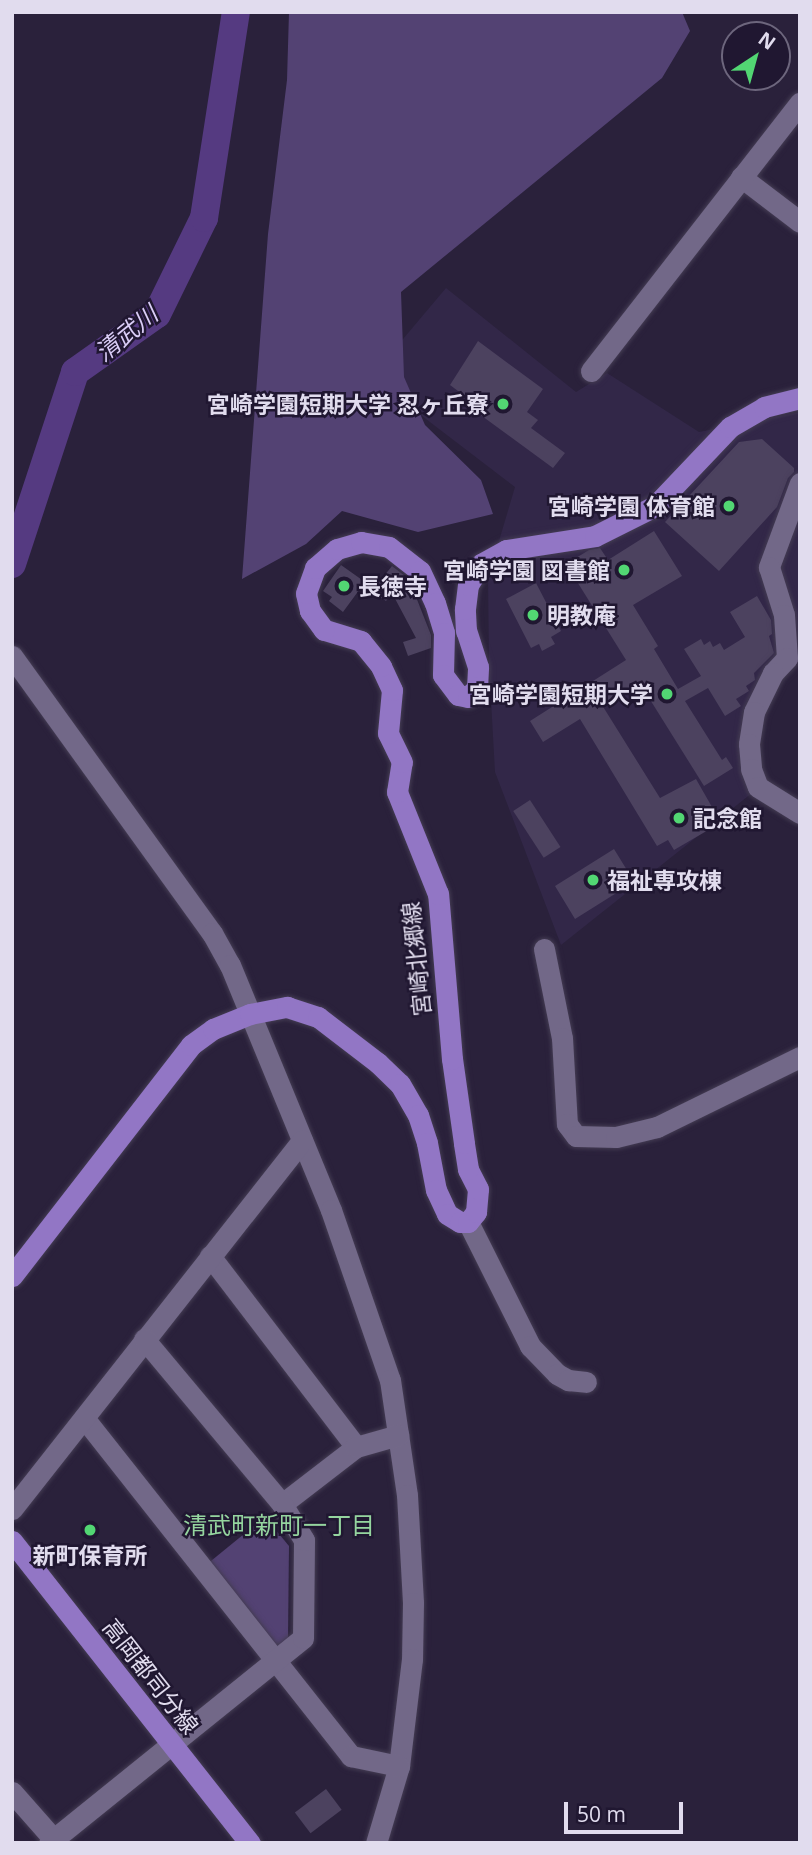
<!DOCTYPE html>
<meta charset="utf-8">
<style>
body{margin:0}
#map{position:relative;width:812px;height:1855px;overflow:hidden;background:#2a213b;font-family:"Open Sans","Noto Sans JP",sans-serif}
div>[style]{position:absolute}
.built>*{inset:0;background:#322748}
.green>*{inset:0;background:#534273}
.river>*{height:28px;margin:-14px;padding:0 14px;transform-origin:14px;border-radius:14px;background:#553a81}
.building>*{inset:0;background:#4c425f;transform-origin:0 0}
.roads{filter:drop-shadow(0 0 2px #443c53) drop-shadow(0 0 2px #443c53)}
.minor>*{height:21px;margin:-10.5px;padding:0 10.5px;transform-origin:10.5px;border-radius:10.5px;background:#726888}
.major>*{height:21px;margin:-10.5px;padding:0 10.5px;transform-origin:10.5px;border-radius:10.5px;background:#9276c5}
.dots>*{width:19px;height:19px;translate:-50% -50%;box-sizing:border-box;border:4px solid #201731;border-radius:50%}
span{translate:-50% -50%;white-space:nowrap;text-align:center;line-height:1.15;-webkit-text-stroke:5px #201731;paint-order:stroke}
.poi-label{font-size:23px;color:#e1dcee;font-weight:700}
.right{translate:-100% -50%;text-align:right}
.left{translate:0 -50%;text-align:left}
.street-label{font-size:23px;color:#e1dcee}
.water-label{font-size:24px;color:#dacdf7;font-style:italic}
.neighbourhood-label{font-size:24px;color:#95d59f}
.frame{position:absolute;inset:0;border:14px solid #e1dcee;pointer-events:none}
.north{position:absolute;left:721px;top:21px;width:70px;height:70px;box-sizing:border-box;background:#201731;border:2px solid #6d667d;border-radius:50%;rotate:36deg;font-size:19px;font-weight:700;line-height:28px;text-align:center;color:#e1dcee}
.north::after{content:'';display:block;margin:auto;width:24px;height:32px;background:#52d673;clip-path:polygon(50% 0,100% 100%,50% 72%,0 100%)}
.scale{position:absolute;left:564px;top:1802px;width:119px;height:32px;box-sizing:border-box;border:4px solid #e1dcee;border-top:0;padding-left:9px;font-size:21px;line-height:24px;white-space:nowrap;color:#e1dcee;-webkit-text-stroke:5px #201731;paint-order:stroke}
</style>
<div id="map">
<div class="built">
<div style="clip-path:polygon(446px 288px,576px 392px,607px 373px,699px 432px,800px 412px,800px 649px,785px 656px,752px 698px,752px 793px,561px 945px,495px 772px,489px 664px,488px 578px,515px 487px,371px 377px)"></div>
</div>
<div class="green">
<div style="clip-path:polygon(289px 12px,682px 12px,690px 31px,662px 78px,401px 292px,404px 377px,425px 425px,481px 480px,493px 514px,418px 532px,342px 511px,306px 544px,242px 579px,268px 234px,287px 80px)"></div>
<div style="clip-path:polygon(265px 1517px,289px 1546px,288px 1641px,274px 1654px,206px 1565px)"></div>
</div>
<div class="river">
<div style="left:12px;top:564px;width:202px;rotate:-71.8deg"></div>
<div style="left:75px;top:372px;width:100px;rotate:-35.3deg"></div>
<div style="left:157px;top:314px;width:107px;rotate:-63.9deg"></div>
<div style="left:204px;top:218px;width:208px;rotate:-81.2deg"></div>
</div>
<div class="building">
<div style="clip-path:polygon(478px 341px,543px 389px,527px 412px,538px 420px,531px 428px,565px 453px,553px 468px,471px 408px,474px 403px,450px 385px)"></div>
<div style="clip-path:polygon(762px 439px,794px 468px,794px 472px,788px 478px,777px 507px,719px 571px,665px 522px,739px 442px)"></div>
<div style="clip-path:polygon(654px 531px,682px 576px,633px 605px,658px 646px,654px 649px,678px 689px,701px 676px,684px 649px,701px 639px,704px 645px,710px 641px,713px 647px,720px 643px,724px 650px,745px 637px,730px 612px,757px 596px,771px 620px,772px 634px,769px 636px,774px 653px,754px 673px,755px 680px,746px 686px,749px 691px,736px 699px,741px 706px,725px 716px,708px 688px,685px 701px,722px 760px,726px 757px,733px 768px,704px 786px,639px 682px,602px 705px,660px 798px,696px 779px,716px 814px,704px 820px,710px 829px,674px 850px,668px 840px,657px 846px,580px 719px,543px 742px,530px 721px,626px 660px,566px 564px,589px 550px,600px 548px,608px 560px)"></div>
<div style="clip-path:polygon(341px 565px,365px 582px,343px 612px,329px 601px,332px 597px,323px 591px)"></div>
<div style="clip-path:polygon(392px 566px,409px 579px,431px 635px,431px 648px,408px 656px,403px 642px,416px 638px,392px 593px,386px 601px,372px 591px)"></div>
<div style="clip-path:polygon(536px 583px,561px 631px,551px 637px,555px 644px,542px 651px,539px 644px,531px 648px,506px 599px)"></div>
<div style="left:530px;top:800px;width:56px;height:20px;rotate:57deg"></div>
<div style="clip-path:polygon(614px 849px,630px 875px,614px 885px,618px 892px,575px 919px,555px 886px)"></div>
<div style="left:326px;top:1789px;width:26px;height:39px;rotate:53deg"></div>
</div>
<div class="roads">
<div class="minor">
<div style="left:741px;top:177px;width:74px;rotate:37.3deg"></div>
<div style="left:591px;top:371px;width:340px;rotate:-52.1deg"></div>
<div style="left:800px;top:483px;width:90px;rotate:110.3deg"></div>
<div style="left:769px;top:567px;width:50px;rotate:72.6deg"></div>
<div style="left:784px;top:615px;width:43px;rotate:86deg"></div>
<div style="left:787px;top:658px;width:21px;rotate:133deg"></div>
<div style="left:773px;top:673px;width:43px;rotate:116deg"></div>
<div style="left:754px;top:712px;width:32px;rotate:99deg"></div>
<div style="left:749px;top:744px;width:25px;rotate:85deg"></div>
<div style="left:751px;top:769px;width:19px;rotate:69deg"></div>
<div style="left:758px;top:787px;width:49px;rotate:31.8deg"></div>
<div style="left:12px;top:656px;width:342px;rotate:54.2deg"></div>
<div style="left:212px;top:933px;width:37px;rotate:61deg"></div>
<div style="left:230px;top:965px;width:265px;rotate:67.6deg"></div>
<div style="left:331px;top:1210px;width:180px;rotate:70.9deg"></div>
<div style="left:390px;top:1380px;width:116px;rotate:81.6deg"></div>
<div style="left:407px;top:1495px;width:108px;rotate:86.8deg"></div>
<div style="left:413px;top:1603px;width:56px;rotate:91deg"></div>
<div style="left:412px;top:1659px;width:108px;rotate:96.9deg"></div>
<div style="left:399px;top:1766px;width:80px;rotate:106.6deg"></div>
<div style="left:544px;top:949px;width:91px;rotate:78.6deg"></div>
<div style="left:562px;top:1038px;width:86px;rotate:86.7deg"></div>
<div style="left:567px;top:1124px;width:15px;rotate:53deg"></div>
<div style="left:576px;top:1136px;width:40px;rotate:1.4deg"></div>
<div style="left:616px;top:1137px;width:42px;rotate:-13.7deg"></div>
<div style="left:657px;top:1127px;width:159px;rotate:-26.1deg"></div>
<div style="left:468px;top:1222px;width:139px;rotate:63.4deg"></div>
<div style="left:530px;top:1346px;width:39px;rotate:46deg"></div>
<div style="left:557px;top:1374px;width:13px;rotate:29deg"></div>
<div style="left:568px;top:1380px;width:18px;rotate:6deg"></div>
<div style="left:210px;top:1256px;width:240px;rotate:52.6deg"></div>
<div style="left:84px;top:1418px;width:431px;rotate:51.7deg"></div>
<div style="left:351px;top:1756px;width:49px;rotate:11.8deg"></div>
<div style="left:282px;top:1504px;width:93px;rotate:-37.6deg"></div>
<div style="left:356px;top:1447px;width:44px;rotate:-15.9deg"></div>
<div style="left:12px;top:1509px;width:469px;rotate:-51.8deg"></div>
<div style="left:12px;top:1792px;width:68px;rotate:48.6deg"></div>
<div style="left:49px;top:1843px;width:326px;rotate:-38.9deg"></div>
<div style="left:303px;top:1638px;width:98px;rotate:-89.4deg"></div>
<div style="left:304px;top:1540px;width:42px;rotate:-121.4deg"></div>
<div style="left:282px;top:1504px;width:215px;rotate:-129.9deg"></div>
</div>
<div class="major">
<div style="left:12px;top:1276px;width:292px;rotate:-52.2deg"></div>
<div style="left:191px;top:1045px;width:27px;rotate:-36deg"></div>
<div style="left:213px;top:1029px;width:40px;rotate:-22deg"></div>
<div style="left:250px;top:1014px;width:38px;rotate:-11deg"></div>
<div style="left:287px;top:1007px;width:33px;rotate:18deg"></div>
<div style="left:318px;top:1017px;width:76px;rotate:37.5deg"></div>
<div style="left:378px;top:1063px;width:30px;rotate:44deg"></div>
<div style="left:400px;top:1084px;width:36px;rotate:60deg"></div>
<div style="left:418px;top:1115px;width:29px;rotate:72deg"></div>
<div style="left:427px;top:1143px;width:48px;rotate:79.2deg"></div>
<div style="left:436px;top:1190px;width:26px;rotate:65deg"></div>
<div style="left:447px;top:1214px;width:15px;rotate:32deg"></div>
<div style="left:460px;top:1222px;width:8px"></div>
<div style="left:468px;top:1222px;width:13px;rotate:-51deg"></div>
<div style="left:476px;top:1212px;width:23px;rotate:-85deg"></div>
<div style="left:478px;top:1189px;width:22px;rotate:-117deg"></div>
<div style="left:468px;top:1169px;width:26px;rotate:-99deg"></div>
<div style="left:464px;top:1143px;width:85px;rotate:-98.1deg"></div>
<div style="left:452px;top:1059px;width:166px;rotate:-94.8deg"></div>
<div style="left:438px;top:894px;width:110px;rotate:-111.9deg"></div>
<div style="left:397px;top:792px;width:30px;rotate:-81deg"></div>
<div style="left:402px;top:762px;width:32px;rotate:-116deg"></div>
<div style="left:388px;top:733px;width:43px;rotate:-84.7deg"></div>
<div style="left:392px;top:690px;width:26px;rotate:-115deg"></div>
<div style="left:381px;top:666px;width:32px;rotate:-129deg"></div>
<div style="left:361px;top:641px;width:39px;rotate:-163deg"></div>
<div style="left:324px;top:630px;width:24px;rotate:-126deg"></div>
<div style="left:310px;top:611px;width:18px;rotate:-103deg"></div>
<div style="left:306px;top:593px;width:27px;rotate:-70deg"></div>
<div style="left:315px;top:568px;width:29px;rotate:-41deg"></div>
<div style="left:337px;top:549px;width:25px;rotate:-16deg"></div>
<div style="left:361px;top:542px;width:28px;rotate:10deg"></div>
<div style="left:389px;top:547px;width:39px;rotate:38deg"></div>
<div style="left:420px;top:571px;width:35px;rotate:65deg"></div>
<div style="left:435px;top:603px;width:31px;rotate:73deg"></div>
<div style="left:444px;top:633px;width:42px;rotate:91.4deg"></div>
<div style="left:443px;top:675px;width:25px;rotate:53deg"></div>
<div style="left:458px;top:695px;width:10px;rotate:11deg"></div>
<div style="left:468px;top:697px;width:13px;rotate:-45deg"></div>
<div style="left:477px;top:688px;width:21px;rotate:-87deg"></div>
<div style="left:478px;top:667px;width:38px;rotate:-108deg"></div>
<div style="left:466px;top:631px;width:22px;rotate:-93deg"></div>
<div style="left:465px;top:609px;width:24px;rotate:-83deg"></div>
<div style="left:468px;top:585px;width:25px;rotate:-58deg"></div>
<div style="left:481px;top:564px;width:29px;rotate:-29deg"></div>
<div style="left:506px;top:550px;width:90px;rotate:-8.9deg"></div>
<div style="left:595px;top:536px;width:67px;rotate:-26.6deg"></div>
<div style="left:655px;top:506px;width:109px;rotate:-46.5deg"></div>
<div style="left:730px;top:427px;width:39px;rotate:-30deg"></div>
<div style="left:764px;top:407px;width:37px;rotate:-14deg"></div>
<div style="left:12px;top:1541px;width:385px;rotate:51.8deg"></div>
</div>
</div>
<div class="dots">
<div style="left:503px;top:404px;background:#52d673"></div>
<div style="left:729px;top:506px;background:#52d673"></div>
<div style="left:624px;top:570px;background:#52d673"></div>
<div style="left:344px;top:586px;background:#52d673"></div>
<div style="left:533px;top:615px;background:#52d673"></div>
<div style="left:667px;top:694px;background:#52d673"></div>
<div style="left:679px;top:818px;background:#52d673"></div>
<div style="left:593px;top:880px;background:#52d673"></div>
<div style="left:90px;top:1530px;background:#52d673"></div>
</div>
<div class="poi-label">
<span class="right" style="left:489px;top:404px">宮崎学園短期大学 忍ヶ丘寮</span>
<span class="right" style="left:715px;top:506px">宮崎学園 体育館</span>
<span class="right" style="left:610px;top:570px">宮崎学園 図書館</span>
<span class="left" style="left:358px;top:586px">長徳寺</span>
<span class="left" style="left:547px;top:615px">明教庵</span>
<span class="right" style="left:653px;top:694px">宮崎学園短期大学</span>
<span class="left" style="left:693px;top:818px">記念館</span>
<span class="left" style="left:607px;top:880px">福祉専攻棟</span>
<span style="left:90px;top:1555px">新町保育所</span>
</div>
<div class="street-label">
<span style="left:416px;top:959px;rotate:-96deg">宮崎北郷線</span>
<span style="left:151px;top:1676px;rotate:52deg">高岡都司分線</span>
</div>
<div class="water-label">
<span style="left:126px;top:333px;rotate:-39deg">清武川</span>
</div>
<div class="neighbourhood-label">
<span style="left:279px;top:1525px">清武町新町一丁目</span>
</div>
<div class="frame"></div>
<div class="north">N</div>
<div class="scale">50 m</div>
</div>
